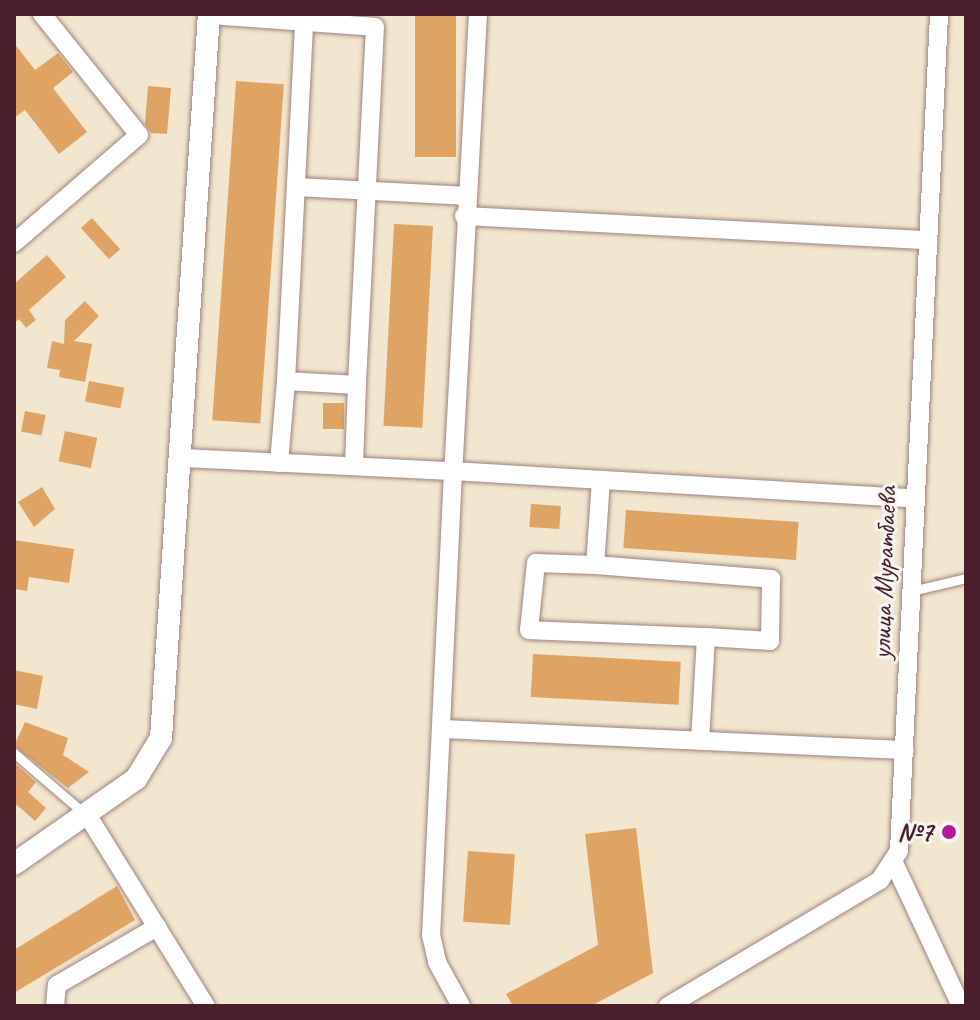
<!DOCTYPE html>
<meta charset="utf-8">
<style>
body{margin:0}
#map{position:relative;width:980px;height:1020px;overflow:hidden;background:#f2e6cf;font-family:Caveat,sans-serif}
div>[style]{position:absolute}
.building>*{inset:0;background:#dfa463;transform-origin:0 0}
.roads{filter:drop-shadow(0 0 2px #9e827d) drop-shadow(0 0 2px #9e827d)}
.service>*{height:9px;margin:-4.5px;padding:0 4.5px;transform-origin:4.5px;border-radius:4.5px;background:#fff}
.minor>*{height:18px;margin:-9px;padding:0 9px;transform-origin:9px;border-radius:9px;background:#fff}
.tertiary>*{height:22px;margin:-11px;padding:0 11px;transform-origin:11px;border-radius:11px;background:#fff}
.dots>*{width:22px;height:22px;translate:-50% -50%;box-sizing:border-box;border:4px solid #f6f6f2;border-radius:50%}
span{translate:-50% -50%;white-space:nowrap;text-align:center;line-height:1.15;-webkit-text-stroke:6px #f6f6f2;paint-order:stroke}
.street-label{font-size:28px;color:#4a1f2b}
.poi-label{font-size:28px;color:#4a1f2b;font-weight:700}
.right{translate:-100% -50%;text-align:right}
.frame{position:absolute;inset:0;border:16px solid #4a1f2b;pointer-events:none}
</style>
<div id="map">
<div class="building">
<div style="left:415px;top:14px;width:41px;height:143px"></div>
<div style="clip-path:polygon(14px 43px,35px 70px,58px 53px,73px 72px,53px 88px,87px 132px,59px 154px,25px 110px,14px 118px)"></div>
<div style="left:236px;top:81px;width:48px;height:340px;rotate:4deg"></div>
<div style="clip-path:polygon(148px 86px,171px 88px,167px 134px,151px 133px,145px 124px)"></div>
<div style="left:92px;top:218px;width:42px;height:15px;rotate:48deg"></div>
<div style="left:394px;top:224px;width:39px;height:202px;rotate:3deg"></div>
<div style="clip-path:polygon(47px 255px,66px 277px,29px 310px,36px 320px,26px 328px,19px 319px,14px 323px,14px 284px)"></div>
<div style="clip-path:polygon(85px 301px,99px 316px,74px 341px,92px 344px,85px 382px,59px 377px,60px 370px,47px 368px,52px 341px,64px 344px,65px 320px)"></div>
<div style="left:89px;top:381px;width:36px;height:21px;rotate:11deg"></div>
<div style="left:323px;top:403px;width:21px;height:26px"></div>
<div style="left:25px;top:411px;width:21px;height:21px;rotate:11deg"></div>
<div style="left:65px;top:431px;width:33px;height:31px;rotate:12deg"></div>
<div style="clip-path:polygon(42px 487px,55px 509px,34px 527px,18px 502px)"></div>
<div style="left:531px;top:504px;width:30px;height:23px;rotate:4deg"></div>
<div style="left:626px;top:510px;width:173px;height:38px;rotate:4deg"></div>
<div style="clip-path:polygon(14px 540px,74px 549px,69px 583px,29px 577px,27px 591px,14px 589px)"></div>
<div style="left:533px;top:654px;width:148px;height:43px;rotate:3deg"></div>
<div style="clip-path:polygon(14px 670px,43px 676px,37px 709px,14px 704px)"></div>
<div style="clip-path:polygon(25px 722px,68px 738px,63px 755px,89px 772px,68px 788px,14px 746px)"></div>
<div style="clip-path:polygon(14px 763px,36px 782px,28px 792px,46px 808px,35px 821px,17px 805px,14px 808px)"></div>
<div style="clip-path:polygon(636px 828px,653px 973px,591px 1006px,513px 1006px,506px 994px,598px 945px,585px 834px)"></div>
<div style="left:468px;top:851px;width:47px;height:71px;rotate:4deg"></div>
<div style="clip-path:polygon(117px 886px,135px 920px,14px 993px,14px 950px)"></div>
</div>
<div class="roads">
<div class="service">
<div style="left:911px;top:591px;width:57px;rotate:-13.3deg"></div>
<div style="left:14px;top:753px;width:94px;rotate:40.7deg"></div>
</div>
<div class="minor">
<div style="left:478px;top:14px;width:458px;rotate:93.1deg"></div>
<div style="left:453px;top:471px;width:462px;rotate:3.4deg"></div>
<div style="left:209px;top:15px;width:166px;rotate:4.1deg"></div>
<div style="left:375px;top:27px;width:358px;rotate:92.9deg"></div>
<div style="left:357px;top:385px;width:71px;rotate:-176.8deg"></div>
<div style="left:286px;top:381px;width:358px;rotate:-87.1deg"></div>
<div style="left:296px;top:187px;width:169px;rotate:3deg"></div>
<div style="left:464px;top:216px;width:465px;rotate:3deg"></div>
<div style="left:14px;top:243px;width:165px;rotate:-40.8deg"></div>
<div style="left:139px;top:135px;width:155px;rotate:-128.7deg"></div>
<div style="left:183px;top:458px;width:270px;rotate:2.8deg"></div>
<div style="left:453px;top:471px;width:465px;rotate:92.7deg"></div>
<div style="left:431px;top:935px;width:28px;rotate:77deg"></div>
<div style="left:437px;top:962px;width:50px;rotate:61.4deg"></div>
<div style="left:279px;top:463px;width:82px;rotate:-85.1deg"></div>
<div style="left:354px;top:466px;width:81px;rotate:-87.9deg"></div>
<div style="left:601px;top:480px;width:85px;rotate:94deg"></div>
<div style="left:595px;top:565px;width:177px;rotate:4.5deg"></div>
<div style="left:771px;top:579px;width:62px;rotate:90.9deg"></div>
<div style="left:770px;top:641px;width:64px;rotate:-176.4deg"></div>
<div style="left:706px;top:637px;width:104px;rotate:93.3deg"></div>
<div style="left:595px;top:565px;width:59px;rotate:-178.1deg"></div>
<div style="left:536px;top:563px;width:67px;rotate:96deg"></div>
<div style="left:529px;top:630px;width:177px;rotate:2.3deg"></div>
<div style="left:441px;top:729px;width:464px;rotate:2.6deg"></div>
<div style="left:88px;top:816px;width:224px;rotate:58.2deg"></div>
<div style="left:895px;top:865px;width:156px;rotate:64.9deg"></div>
<div style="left:55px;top:1006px;width:21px;rotate:-85deg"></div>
<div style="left:57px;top:985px;width:116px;rotate:-30.1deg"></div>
<div style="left:668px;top:1006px;width:247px;rotate:-30.7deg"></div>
<div style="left:880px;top:880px;width:35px;rotate:-57deg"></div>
<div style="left:899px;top:851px;width:838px;rotate:-87.26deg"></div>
</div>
<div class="tertiary">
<div style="left:14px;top:864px;width:149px;rotate:-34.9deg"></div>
<div style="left:136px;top:779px;width:48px;rotate:-58.6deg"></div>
<div style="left:161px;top:738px;width:726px;rotate:-86.21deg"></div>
</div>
</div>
<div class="dots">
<div style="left:949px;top:832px;background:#b5179e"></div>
</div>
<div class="street-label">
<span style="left:884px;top:573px;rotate:-88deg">улица Муратбаева</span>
</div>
<div class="poi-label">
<span class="right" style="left:933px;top:832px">№7</span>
</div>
<div class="frame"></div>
</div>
